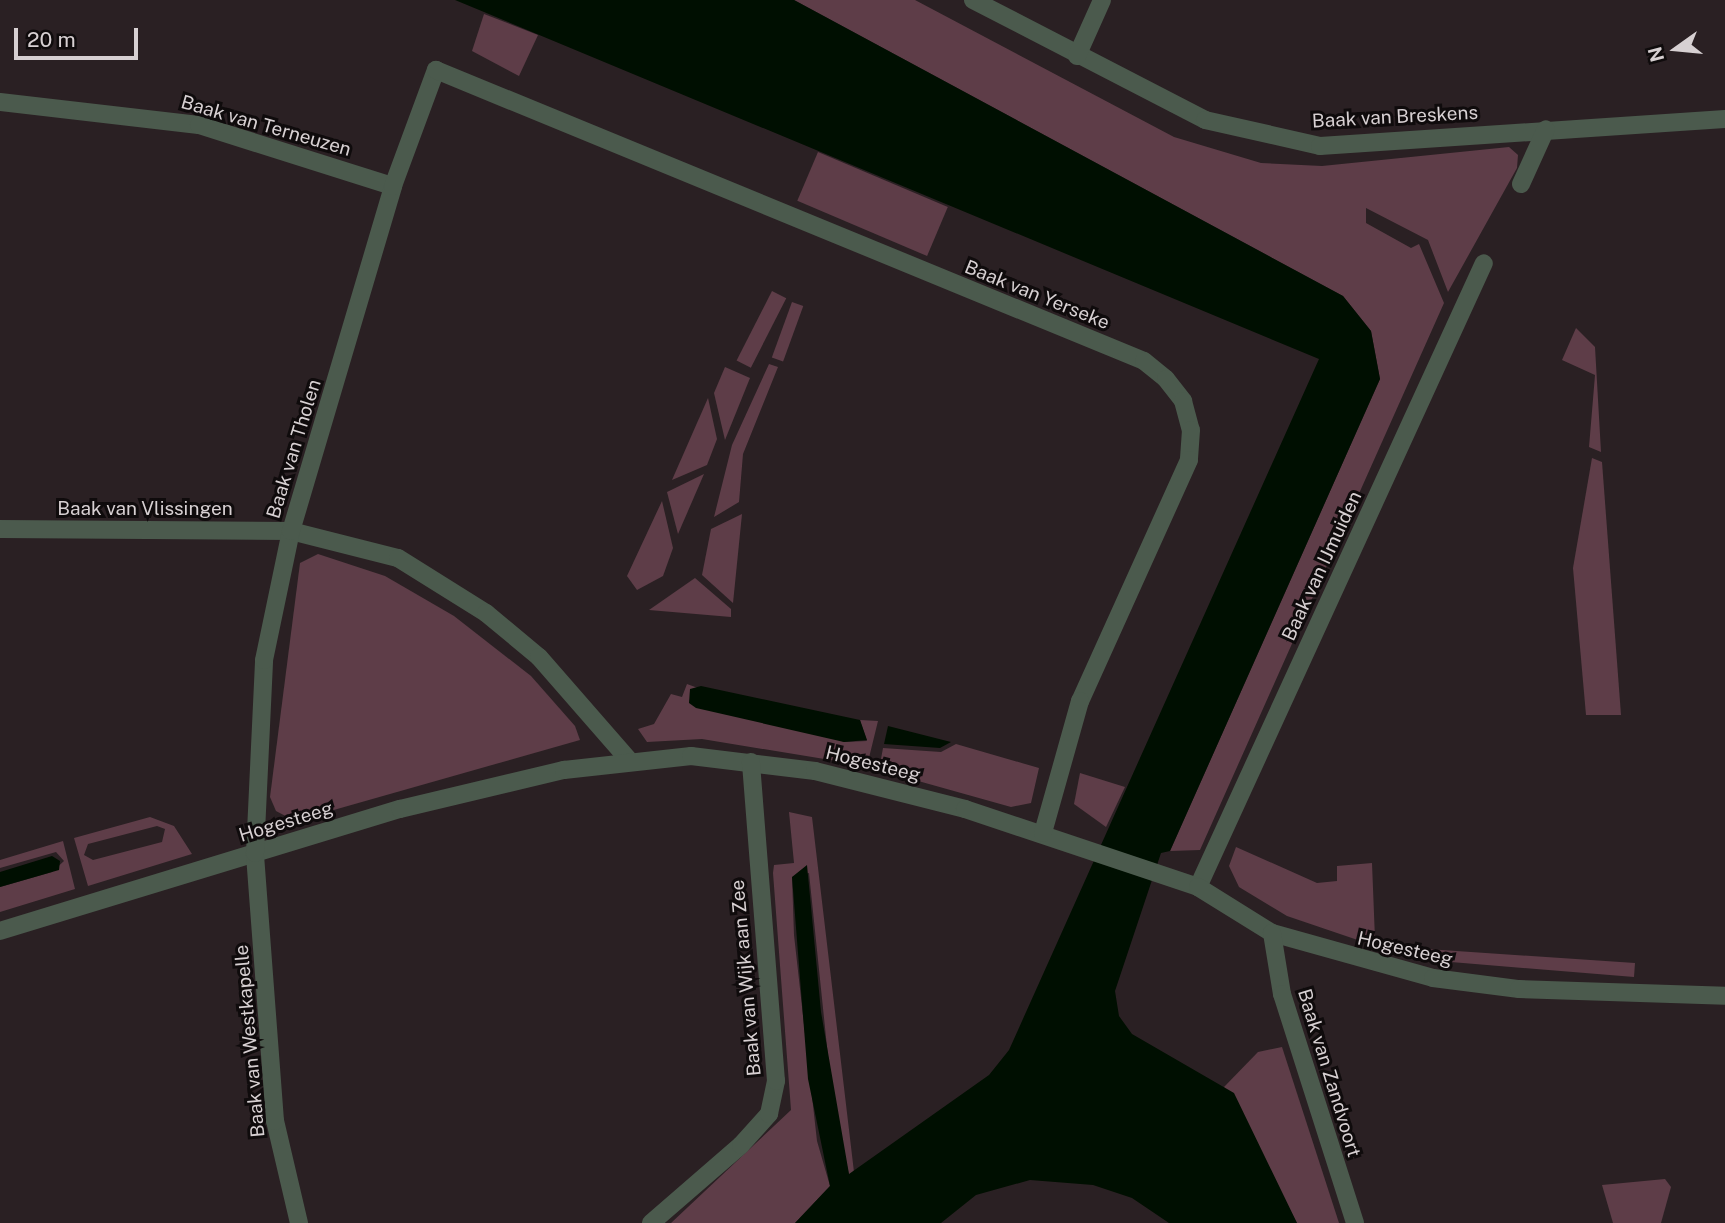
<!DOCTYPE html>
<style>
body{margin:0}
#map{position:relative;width:1725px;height:1223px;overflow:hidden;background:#2a2023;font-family:"Public Sans",sans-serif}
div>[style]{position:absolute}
.green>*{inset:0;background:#5e3d48;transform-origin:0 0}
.water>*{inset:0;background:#000f01}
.minor>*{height:18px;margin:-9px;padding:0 9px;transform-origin:9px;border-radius:9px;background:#4b5a4d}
span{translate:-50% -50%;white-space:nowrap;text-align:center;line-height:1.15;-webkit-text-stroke:6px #0f0b0c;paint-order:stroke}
.street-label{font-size:19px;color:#d7d0d2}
.north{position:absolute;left:1641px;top:14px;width:70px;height:70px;-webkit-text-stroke:5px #0f0b0c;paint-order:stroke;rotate:255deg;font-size:19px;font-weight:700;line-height:28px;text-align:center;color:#d7d0d2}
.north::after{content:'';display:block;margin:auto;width:24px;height:32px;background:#d7d0d2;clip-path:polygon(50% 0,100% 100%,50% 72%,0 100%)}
.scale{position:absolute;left:14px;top:28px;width:124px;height:32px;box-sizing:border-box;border:4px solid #d7d0d2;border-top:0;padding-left:9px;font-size:21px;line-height:24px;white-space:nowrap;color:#d7d0d2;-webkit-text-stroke:5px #0f0b0c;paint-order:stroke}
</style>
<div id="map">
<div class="green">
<div style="clip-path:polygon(794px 0,915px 0,1174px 137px,1261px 163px,1322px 166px,1509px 147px,1518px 155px,1517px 168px,1448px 292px,1428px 240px,1366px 208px,1366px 223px,1411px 248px,1419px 244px,1444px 303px,1200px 850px,1170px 851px,1380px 379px,1371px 331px,1343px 296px)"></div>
<div style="clip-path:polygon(484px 14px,538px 35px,519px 76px,472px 51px)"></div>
<div style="left:818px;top:152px;width:141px;height:53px;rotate:23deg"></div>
<div style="left:772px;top:291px;width:16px;height:78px;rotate:27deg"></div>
<div style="left:792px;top:302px;width:12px;height:59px;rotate:20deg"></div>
<div style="clip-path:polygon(1576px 328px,1595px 347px,1601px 452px,1589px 447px,1595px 375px,1562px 360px)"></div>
<div style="clip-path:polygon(769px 364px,778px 367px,743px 454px,739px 502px,714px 517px,732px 445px)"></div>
<div style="clip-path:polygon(725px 367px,750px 378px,725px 440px,714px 393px)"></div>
<div style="clip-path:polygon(708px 398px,717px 439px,707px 465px,672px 480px)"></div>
<div style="clip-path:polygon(1592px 458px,1602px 462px,1621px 715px,1586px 715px,1573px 568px)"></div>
<div style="clip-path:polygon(704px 474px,678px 534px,667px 492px)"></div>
<div style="clip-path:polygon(662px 501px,673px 548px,663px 576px,637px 590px,627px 576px)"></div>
<div style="clip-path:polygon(742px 514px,733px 603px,702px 575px,711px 529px)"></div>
<div style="clip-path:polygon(318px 554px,385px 576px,454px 616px,531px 676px,575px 726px,580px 740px,295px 821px,276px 811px,270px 797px,300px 563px)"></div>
<div style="clip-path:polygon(695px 578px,731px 609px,731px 617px,649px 610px)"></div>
<div style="clip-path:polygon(687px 684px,844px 742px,867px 741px,860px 720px,878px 721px,867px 766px,702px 739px,647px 742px,638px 729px,654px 724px,671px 694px,682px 697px)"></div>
<div style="clip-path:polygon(956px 744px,1039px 768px,1031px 803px,1011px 807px,879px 770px,883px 748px,941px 752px)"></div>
<div style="clip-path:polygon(1080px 773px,1125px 787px,1106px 827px,1074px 804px)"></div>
<div style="clip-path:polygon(789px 812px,812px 817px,854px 1172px,849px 1175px,832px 1095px,809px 873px,792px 877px,794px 935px,817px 1141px,830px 1186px,795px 1223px,671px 1223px,791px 1110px,773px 873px,774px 865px,794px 863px)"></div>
<div style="clip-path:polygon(evenodd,150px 817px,174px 826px,192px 854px,88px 886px,74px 838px,150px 817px,157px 826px,165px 829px,162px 842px,93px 860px,84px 855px,88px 844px,157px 826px)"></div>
<div style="clip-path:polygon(63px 841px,75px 889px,0 912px,0 887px,52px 872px,64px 861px,56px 852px,0 868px,0 860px)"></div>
<div style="clip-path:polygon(1236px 847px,1317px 883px,1337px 881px,1337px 866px,1372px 863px,1375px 939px,1393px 939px,1393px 952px,1287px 916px,1239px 887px,1229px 866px)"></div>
<div style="clip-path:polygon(1427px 949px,1635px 963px,1634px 977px,1427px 960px)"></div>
<div style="clip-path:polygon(1282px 1047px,1339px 1223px,1297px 1223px,1224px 1087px,1258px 1052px)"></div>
<div style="clip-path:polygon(1665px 1179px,1671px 1187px,1661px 1223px,1613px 1223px,1602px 1185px)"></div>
</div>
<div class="water">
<div style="clip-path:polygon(455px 0,794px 0,1343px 296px,1371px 331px,1380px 379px,1170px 851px,1161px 853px,1115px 991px,1119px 1016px,1132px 1034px,1234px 1093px,1297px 1223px,1169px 1223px,1132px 1198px,1093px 1185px,1030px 1180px,976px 1195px,941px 1223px,795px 1223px,830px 1186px,808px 1079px,792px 877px,807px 865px,821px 1012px,849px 1174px,989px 1075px,1009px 1050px,1319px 359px)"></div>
<div style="clip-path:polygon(701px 686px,860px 720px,867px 740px,844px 742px,696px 708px,689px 703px,690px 689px)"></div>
<div style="clip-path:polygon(888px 726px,951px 742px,940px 748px,884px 744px)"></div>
<div style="clip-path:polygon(52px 856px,60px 861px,59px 870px,0 887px,0 872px)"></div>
</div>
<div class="minor">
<div style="left:973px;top:0;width:261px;rotate:27.3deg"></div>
<div style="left:1205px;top:120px;width:118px;rotate:12.7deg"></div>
<div style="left:1320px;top:146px;width:406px;rotate:-3.8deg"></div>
<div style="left:1077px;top:56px;width:61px;rotate:-65.9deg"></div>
<div style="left:0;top:102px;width:200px;rotate:6.6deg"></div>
<div style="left:199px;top:125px;width:203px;rotate:17.5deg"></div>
<div style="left:1521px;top:184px;width:60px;rotate:-65.6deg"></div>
<div style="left:0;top:529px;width:291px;rotate:0.4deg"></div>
<div style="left:291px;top:531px;width:110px;rotate:14.2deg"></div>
<div style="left:398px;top:558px;width:104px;rotate:32deg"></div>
<div style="left:486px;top:613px;width:69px;rotate:39.7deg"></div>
<div style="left:539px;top:657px;width:135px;rotate:48.9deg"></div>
<div style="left:1198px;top:887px;width:686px;rotate:-65.38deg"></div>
<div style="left:0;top:931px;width:418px;rotate:-17deg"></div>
<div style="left:400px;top:809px;width:169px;rotate:-13.4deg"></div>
<div style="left:564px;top:770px;width:128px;rotate:-6.3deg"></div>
<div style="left:691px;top:756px;width:125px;rotate:6.9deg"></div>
<div style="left:815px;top:771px;width:155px;rotate:14.2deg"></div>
<div style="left:965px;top:809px;width:246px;rotate:18.5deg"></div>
<div style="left:1198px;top:887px;width:87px;rotate:31.9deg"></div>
<div style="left:1272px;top:933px;width:167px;rotate:15.6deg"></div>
<div style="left:1433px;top:978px;width:87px;rotate:7.3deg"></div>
<div style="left:1519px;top:989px;width:206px;rotate:1.9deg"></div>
<div style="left:1272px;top:933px;width:62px;rotate:80.7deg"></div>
<div style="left:1282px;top:994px;width:240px;rotate:72.3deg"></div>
<div style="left:299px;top:1223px;width:105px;rotate:-103.2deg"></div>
<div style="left:275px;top:1121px;width:269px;rotate:-94.3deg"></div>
<div style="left:255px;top:853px;width:193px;rotate:-87.3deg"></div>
<div style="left:264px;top:660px;width:132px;rotate:-78.2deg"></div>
<div style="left:291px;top:531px;width:360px;rotate:-73.5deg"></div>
<div style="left:393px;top:186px;width:124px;rotate:-69.7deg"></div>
<div style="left:436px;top:70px;width:765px;rotate:22.34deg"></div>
<div style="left:1144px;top:361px;width:28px;rotate:39deg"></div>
<div style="left:1166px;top:379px;width:28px;rotate:52deg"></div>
<div style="left:1183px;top:401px;width:30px;rotate:75deg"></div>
<div style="left:1191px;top:430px;width:30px;rotate:94deg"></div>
<div style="left:1189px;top:460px;width:265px;rotate:114.3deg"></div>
<div style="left:1080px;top:701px;width:137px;rotate:105.7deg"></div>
<div style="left:651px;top:1223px;width:119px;rotate:-40.9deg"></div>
<div style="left:741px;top:1145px;width:42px;rotate:-47.9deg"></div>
<div style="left:769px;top:1114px;width:34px;rotate:-78deg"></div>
<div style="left:776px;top:1081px;width:320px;rotate:-94.5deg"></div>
</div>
<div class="street-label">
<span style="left:1395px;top:117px;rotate:-3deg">Baak van Breskens</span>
<span style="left:266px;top:126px;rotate:16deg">Baak van Terneuzen</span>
<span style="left:1037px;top:295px;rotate:22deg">Baak van Yerseke</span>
<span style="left:294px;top:449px;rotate:-73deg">Baak van Tholen</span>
<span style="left:145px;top:509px">Baak van Vlissingen</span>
<span style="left:1322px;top:566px;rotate:-65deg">Baak van IJmuiden</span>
<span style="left:873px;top:764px;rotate:14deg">Hogesteeg</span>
<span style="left:286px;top:822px;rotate:-17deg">Hogesteeg</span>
<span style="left:1405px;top:949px;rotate:13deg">Hogesteeg</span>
<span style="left:746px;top:978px;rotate:-95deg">Baak van Wijk aan Zee</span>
<span style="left:250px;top:1041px;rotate:-95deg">Baak van Westkapelle</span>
<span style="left:1329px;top:1073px;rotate:73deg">Baak van Zandvoort</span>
</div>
<div class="north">N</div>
<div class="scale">20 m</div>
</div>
